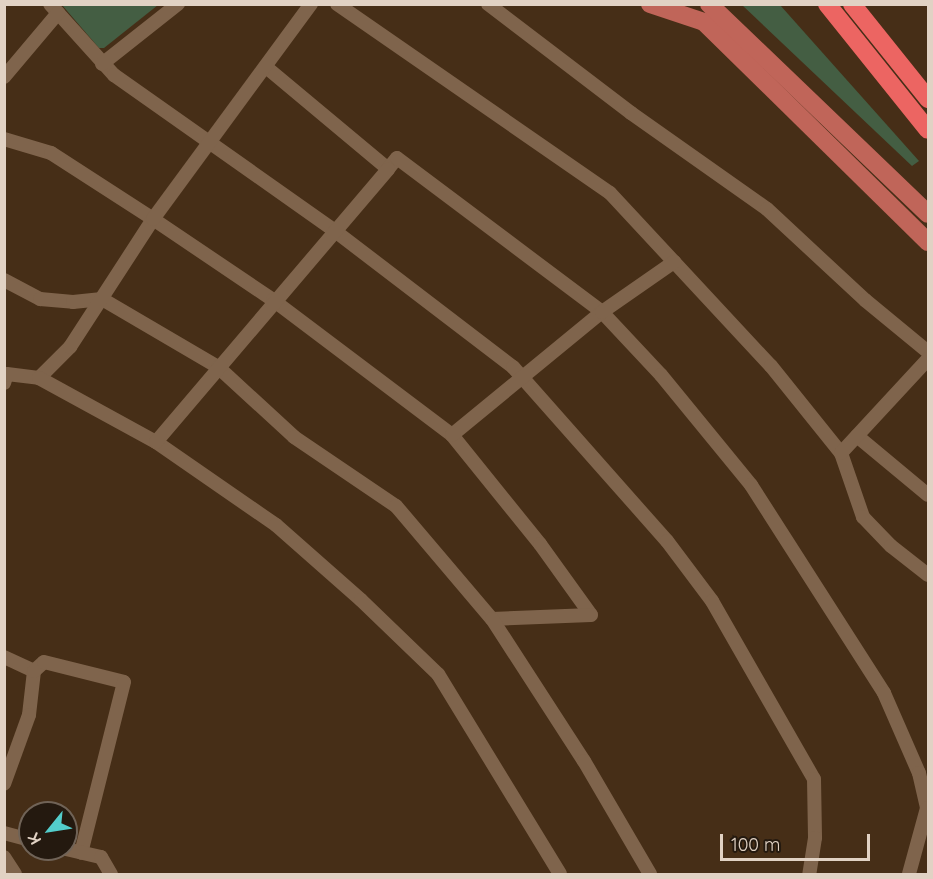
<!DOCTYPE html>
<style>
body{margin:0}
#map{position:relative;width:933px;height:879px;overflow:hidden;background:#462e17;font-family:Quicksand,sans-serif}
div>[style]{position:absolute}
.green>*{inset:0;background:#445e43}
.minor>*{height:14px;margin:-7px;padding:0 7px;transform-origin:7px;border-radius:7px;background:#7f644c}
.major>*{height:18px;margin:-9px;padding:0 9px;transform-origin:9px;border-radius:9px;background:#c06559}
.highway>*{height:18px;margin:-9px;padding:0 9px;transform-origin:9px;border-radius:9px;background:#ec6562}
span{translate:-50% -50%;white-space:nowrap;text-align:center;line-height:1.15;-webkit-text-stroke:6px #24190f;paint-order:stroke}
.frame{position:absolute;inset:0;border:6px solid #e1d2c4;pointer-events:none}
.north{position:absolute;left:18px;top:801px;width:60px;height:60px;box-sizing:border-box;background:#24190f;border:2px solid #706357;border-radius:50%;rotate:240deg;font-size:16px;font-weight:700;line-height:24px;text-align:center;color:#e1d2c4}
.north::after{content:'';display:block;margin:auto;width:21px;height:27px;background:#53cdcb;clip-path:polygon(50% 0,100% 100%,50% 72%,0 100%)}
.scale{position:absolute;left:720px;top:834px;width:150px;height:27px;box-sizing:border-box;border:3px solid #e1d2c4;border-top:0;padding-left:8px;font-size:18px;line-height:21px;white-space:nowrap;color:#e1d2c4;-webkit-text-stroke:4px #24190f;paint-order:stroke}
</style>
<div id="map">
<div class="green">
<div style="clip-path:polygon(62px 5px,158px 5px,104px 48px,99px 48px)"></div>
<div style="clip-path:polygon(742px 5px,780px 5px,919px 161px,912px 166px)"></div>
</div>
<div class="minor">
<div style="left:50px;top:4px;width:96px;rotate:48deg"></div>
<div style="left:114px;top:75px;width:271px;rotate:35.2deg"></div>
<div style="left:335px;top:231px;width:224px;rotate:37.4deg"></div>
<div style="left:513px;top:367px;width:232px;rotate:48.5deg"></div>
<div style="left:667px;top:541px;width:75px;rotate:53.1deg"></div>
<div style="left:712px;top:601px;width:205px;rotate:60.2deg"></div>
<div style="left:814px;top:779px;width:59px;rotate:89deg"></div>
<div style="left:815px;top:838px;width:36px;rotate:99deg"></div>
<div style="left:337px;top:4px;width:332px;rotate:34.7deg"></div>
<div style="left:610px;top:193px;width:236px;rotate:47.1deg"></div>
<div style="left:771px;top:366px;width:112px;rotate:51.2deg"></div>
<div style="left:841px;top:453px;width:68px;rotate:71deg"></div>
<div style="left:863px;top:517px;width:40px;rotate:46deg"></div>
<div style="left:891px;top:546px;width:47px;rotate:38.1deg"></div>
<div style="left:488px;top:4px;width:180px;rotate:37.3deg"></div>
<div style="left:631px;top:113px;width:166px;rotate:35.2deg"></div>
<div style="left:767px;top:209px;width:134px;rotate:42.9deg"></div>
<div style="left:865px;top:300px;width:82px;rotate:39.5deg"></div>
<div style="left:102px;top:64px;width:97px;rotate:-38.3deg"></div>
<div style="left:266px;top:67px;width:159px;rotate:39.9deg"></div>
<div style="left:388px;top:169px;width:14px;rotate:-51deg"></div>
<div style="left:397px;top:158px;width:256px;rotate:36.9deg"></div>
<div style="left:602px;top:312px;width:86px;rotate:46.9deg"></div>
<div style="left:661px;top:375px;width:142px;rotate:50.7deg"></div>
<div style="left:751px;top:485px;width:247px;rotate:57.4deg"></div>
<div style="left:884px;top:693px;width:87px;rotate:66.4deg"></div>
<div style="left:919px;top:773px;width:36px;rotate:77deg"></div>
<div style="left:927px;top:808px;width:68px;rotate:105.3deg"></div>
<div style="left:4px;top:77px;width:84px;rotate:-49.8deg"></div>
<div style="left:4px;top:139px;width:49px;rotate:16.6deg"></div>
<div style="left:51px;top:153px;width:121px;rotate:32.9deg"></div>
<div style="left:153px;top:219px;width:145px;rotate:34deg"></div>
<div style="left:273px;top:300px;width:224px;rotate:37deg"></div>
<div style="left:452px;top:435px;width:140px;rotate:51.1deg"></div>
<div style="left:540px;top:544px;width:87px;rotate:54.3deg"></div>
<div style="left:591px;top:615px;width:99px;rotate:177.7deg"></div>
<div style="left:4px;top:280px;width:41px;rotate:27.8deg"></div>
<div style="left:40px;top:299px;width:33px;rotate:5deg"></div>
<div style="left:73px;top:302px;width:29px;rotate:-6deg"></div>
<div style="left:102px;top:299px;width:134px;rotate:30.4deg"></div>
<div style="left:218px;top:367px;width:103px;rotate:42.6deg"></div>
<div style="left:294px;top:437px;width:123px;rotate:34.1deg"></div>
<div style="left:396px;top:506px;width:148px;rotate:49.7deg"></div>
<div style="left:492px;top:619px;width:169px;rotate:57.1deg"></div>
<div style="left:584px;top:761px;width:131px;rotate:59.7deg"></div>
<div style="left:39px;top:378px;width:44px;rotate:-45deg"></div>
<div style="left:70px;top:347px;width:153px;rotate:-57deg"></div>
<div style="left:153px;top:219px;width:267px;rotate:-53.7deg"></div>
<div style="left:4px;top:383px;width:9px;rotate:-72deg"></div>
<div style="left:7px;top:374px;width:32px;rotate:7deg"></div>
<div style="left:39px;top:378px;width:133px;rotate:28.7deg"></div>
<div style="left:156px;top:442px;width:146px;rotate:34.7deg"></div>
<div style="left:276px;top:525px;width:113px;rotate:41.4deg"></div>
<div style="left:361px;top:600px;width:107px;rotate:43.9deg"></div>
<div style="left:438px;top:674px;width:234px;rotate:58.6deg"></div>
<div style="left:452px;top:435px;width:194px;rotate:-39.4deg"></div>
<div style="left:602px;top:312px;width:88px;rotate:-34.8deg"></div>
<div style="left:857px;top:436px;width:92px;rotate:39.7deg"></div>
<div style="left:156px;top:442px;width:358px;rotate:-49.6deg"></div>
<div style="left:841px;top:453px;width:128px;rotate:-47.2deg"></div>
<div style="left:4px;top:657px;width:33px;rotate:25deg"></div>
<div style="left:34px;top:671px;width:44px;rotate:96.5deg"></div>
<div style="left:29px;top:715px;width:73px;rotate:109.9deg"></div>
<div style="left:34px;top:671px;width:13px;rotate:-42deg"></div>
<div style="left:44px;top:662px;width:82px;rotate:14deg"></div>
<div style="left:124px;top:682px;width:176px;rotate:104.1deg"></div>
<div style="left:4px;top:833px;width:27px;rotate:15deg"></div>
<div style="left:66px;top:849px;width:36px;rotate:13deg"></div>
<div style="left:101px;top:857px;width:20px;rotate:60deg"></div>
<div style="left:4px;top:857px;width:20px;rotate:57deg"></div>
</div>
<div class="major">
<div style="left:650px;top:4px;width:57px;rotate:18.4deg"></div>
<div style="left:704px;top:22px;width:314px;rotate:44.5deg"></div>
<div style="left:709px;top:4px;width:303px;rotate:43.8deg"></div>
</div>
<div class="highway">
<div style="left:827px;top:4px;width:161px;rotate:51.3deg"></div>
<div style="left:852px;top:4px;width:122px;rotate:51.3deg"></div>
</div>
<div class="frame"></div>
<div class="north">K</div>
<div class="scale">100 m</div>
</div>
